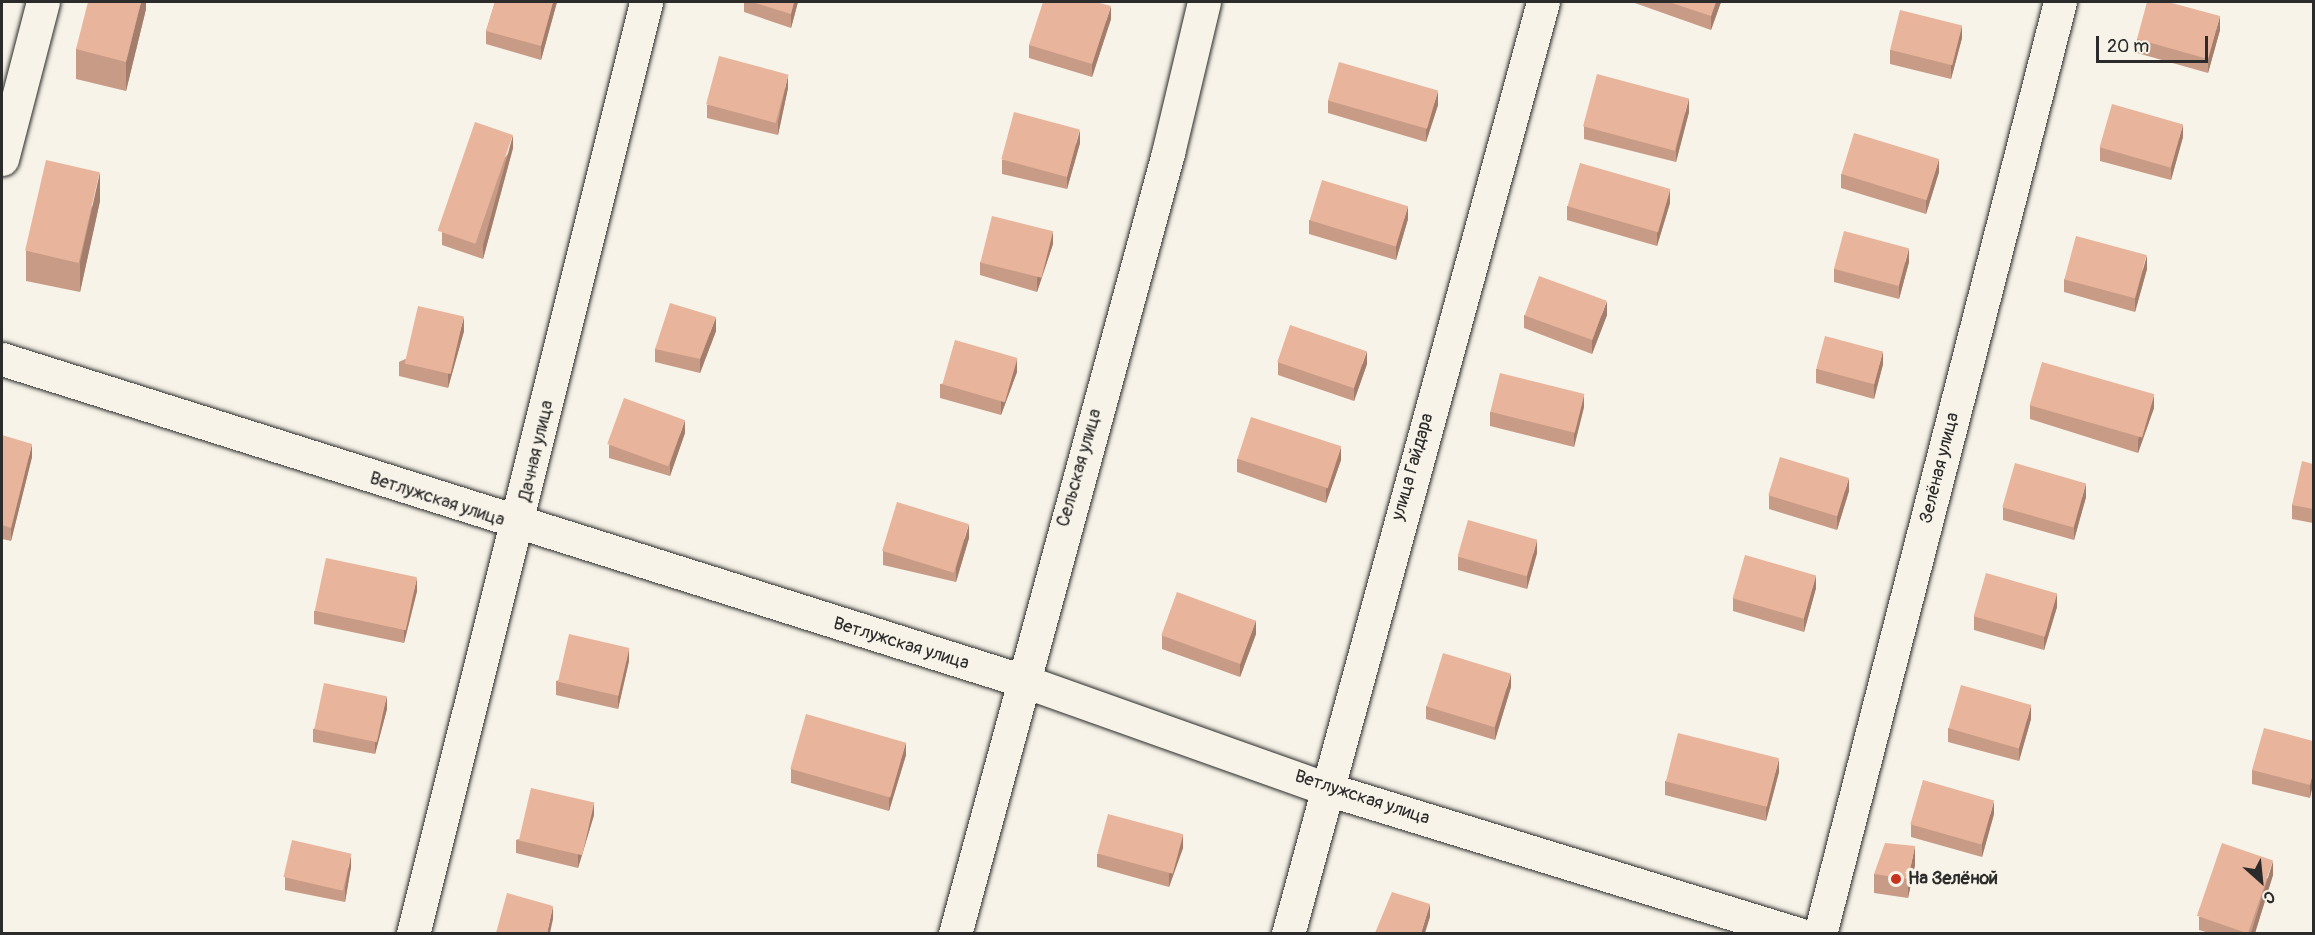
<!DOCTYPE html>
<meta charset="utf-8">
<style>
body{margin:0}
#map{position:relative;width:2315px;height:935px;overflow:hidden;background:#f7f3e8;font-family:Pangolin,sans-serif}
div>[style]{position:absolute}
.roads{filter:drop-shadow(0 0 2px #2b2b2b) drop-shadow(0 0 2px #2b2b2b)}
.street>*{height:33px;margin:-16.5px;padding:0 16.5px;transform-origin:16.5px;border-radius:16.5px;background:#f7f3e8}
.wall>*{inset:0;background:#c89b86}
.shaded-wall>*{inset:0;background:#a37e6d}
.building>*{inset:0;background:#e9b49c;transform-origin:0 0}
.dots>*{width:16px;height:16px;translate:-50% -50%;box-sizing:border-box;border:3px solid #f7f3e8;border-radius:50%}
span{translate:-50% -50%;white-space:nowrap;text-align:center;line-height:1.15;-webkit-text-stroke:6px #f7f3e8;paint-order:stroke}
.street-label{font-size:18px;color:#2b2b2b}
.poi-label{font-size:18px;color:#2b2b2b;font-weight:700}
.left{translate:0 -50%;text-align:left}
.frame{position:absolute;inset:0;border:3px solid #2b2b2b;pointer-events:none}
.north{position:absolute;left:2231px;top:851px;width:60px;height:60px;-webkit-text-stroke:4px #f7f3e8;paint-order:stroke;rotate:153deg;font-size:16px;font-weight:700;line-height:24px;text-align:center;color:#2b2b2b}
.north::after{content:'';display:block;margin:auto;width:21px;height:27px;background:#2b2b2b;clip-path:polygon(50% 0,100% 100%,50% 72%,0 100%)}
.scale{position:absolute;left:2096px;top:36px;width:112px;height:27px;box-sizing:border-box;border:3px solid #2b2b2b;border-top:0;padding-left:8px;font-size:18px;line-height:21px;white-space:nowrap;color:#2b2b2b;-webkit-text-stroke:4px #f7f3e8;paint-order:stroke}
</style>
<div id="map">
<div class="roads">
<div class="street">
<div style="left:2px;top:159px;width:162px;rotate:-75.4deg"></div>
<div style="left:2px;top:359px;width:1068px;rotate:17.49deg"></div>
<div style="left:1021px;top:680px;width:322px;rotate:19.6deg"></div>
<div style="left:1324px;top:788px;width:497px;rotate:17.1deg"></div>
<div style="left:413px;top:934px;width:961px;rotate:-75.96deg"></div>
<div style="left:955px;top:934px;width:810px;rotate:-74.74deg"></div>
<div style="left:1168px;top:153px;width:155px;rotate:-76.6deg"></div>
<div style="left:1288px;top:934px;width:966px;rotate:-74.7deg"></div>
<div style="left:1820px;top:934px;width:962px;rotate:-75.56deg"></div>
</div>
</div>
<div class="wall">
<div style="clip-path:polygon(146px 2px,146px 9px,126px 91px,76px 79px,76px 49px)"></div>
<div style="clip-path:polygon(495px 2px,557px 2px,541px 60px,486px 44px,486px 31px)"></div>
<div style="clip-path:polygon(744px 2px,798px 2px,791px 28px,744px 12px)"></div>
<div style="clip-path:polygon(1632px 2px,1721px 2px,1711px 30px)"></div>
<div style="clip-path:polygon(1111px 19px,1092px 77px,1029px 58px,1029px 45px)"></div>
<div style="clip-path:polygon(2220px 30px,2208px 73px,2137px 53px,2137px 39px)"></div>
<div style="clip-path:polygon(1962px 38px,1951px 79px,1890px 64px,1890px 50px)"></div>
<div style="clip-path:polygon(788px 88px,778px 135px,707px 118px,707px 105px)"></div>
<div style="clip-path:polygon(1328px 100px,1438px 105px,1426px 142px,1328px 113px)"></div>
<div style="clip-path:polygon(1689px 112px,1676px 162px,1584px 139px,1584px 126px)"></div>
<div style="clip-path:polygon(2183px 137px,2171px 180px,2100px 161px,2100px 147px)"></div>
<div style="clip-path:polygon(1080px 143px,1067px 189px,1002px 174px,1002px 160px)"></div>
<div style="clip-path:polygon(513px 148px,483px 259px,442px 245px,442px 232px)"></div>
<div style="clip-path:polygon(1939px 172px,1926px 214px,1841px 188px,1841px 174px)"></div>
<div style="clip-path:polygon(100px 201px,80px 292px,26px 281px,26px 251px)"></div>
<div style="clip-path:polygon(1670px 203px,1657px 246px,1567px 220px,1567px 206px)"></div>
<div style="clip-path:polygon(1408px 219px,1396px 260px,1309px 234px,1309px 220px)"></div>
<div style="clip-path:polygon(1053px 244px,1037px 292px,980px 275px,980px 262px)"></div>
<div style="clip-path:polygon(1909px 262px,1899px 299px,1834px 282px,1834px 269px)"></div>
<div style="clip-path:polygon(2147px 269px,2135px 312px,2064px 292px,2064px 279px)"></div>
<div style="clip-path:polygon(1524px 315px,1607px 315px,1592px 354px,1524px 328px)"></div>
<div style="clip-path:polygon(464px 331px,448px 388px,399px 376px,399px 362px)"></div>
<div style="clip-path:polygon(716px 331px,700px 373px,655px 362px,655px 349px)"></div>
<div style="clip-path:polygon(1278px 362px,1367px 364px,1354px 401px,1278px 375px)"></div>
<div style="clip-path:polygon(1883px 364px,1874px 399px,1816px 383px,1816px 369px)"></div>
<div style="clip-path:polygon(1017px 372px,1001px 415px,940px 398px,940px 384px)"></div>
<div style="clip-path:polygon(2030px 405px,2154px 408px,2138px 453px,2030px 419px)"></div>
<div style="clip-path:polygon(1584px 407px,1574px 447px,1490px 426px,1490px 412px)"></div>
<div style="clip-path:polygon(685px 433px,670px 476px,609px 458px,609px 445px)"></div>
<div style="clip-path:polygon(2px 435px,32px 457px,11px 541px,2px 539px)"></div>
<div style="clip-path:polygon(1237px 459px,1341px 460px,1326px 503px,1237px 472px)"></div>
<div style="clip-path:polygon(2313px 464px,2313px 523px,2292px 519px,2292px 505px)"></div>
<div style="clip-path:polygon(1849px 491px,1837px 530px,1769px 509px,1769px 495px)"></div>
<div style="clip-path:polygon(2086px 497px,2074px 540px,2003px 520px,2003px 507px)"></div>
<div style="clip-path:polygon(969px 538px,956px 582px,883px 565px,883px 551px)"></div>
<div style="clip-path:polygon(1537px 553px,1527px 589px,1458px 570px,1458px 557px)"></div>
<div style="clip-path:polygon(1816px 588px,1804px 632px,1733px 611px,1733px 598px)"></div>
<div style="clip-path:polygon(417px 591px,404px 643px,314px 624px,314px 611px)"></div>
<div style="clip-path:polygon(2057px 607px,2044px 650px,1974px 630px,1974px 616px)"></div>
<div style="clip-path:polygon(1256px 634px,1240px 677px,1162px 649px,1162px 635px)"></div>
<div style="clip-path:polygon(629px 661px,618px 709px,556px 695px,556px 681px)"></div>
<div style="clip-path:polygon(1511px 687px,1495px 740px,1426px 719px,1426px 706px)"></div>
<div style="clip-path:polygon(387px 709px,375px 754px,313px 742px,313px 729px)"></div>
<div style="clip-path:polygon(2031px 719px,2019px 761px,1948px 742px,1948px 728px)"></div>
<div style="clip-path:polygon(2313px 741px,2310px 798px,2252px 784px,2252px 770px)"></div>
<div style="clip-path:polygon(906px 755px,889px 811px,791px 783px,791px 769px)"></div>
<div style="clip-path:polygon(1779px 772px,1766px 821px,1665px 795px,1665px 781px)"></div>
<div style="clip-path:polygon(1994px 814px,1982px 857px,1911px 837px,1911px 824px)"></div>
<div style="clip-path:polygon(594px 815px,578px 868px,516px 853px,516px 840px)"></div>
<div style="clip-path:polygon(1183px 848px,1169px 887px,1097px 867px,1097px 854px)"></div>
<div style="clip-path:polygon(1915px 865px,1908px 898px,1874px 893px,1874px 874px)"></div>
<div style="clip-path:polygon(351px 867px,345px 902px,285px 890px,285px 877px)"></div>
<div style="clip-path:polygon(2273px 875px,2255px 933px,2209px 933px,2199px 930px,2199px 917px)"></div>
</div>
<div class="shaded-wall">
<div style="clip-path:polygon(141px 2px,146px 2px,146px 9px,126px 91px,126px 62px)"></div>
<div style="clip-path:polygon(553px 2px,557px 2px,541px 60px,541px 46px)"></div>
<div style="clip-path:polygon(794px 2px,798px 2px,791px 28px,791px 14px)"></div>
<div style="clip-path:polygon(1716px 2px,1721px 2px,1711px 30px,1711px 16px)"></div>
<div style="clip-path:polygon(1111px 6px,1111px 19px,1092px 77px,1092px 64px)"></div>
<div style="clip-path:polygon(2220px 16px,2220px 30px,2208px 73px,2208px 59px)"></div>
<div style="clip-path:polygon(1962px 25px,1962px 38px,1951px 79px,1951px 66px)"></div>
<div style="clip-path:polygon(788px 75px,788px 88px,778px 135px,778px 122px)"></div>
<div style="clip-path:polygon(1438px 91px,1438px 105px,1426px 142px,1426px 129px)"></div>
<div style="clip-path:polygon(1689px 98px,1689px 112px,1676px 162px,1676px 149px)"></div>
<div style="clip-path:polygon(2183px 124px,2183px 137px,2171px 180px,2171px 167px)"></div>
<div style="clip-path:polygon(1080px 130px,1080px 143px,1067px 189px,1067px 176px)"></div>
<div style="clip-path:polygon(513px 135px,513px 148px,483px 259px,483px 245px)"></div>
<div style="clip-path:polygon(1939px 159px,1939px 172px,1926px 214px,1926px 200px)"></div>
<div style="clip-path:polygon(100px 172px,100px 201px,80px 292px,80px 262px)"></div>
<div style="clip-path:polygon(1670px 189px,1670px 203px,1657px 246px,1657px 233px)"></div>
<div style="clip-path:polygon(1408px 206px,1408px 219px,1396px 260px,1396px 246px)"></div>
<div style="clip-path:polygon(1053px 231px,1053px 244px,1037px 292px,1037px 279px)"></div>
<div style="clip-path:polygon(1909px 248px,1909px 262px,1899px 299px,1899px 286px)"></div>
<div style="clip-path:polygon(2147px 255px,2147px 269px,2135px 312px,2135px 299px)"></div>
<div style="clip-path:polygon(1607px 301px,1607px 315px,1592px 354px,1592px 340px)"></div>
<div style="clip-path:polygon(464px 317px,464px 331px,448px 388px,448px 374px)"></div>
<div style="clip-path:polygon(716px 317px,716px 331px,700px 373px,700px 359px)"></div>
<div style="clip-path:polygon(1367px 351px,1367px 364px,1354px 401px,1354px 388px)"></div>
<div style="clip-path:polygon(1883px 351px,1883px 364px,1874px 399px,1874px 385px)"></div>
<div style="clip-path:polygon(1017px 358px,1017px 372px,1001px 415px,1001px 402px)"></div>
<div style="clip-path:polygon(1584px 394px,1584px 407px,1574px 447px,1574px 434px)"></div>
<div style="clip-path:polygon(2154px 395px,2154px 408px,2138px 453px,2138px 440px)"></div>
<div style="clip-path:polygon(685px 420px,685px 433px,670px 476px,670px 463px)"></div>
<div style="clip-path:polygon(32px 444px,32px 457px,11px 541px,11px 528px)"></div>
<div style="clip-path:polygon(1341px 447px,1341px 460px,1326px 503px,1326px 489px)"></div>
<div style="clip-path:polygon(1849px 478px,1849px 491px,1837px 530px,1837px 516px)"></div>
<div style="clip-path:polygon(2086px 483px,2086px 497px,2074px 540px,2074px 527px)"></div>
<div style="clip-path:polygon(969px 524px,969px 538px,956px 582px,956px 568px)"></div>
<div style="clip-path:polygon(1537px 540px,1537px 553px,1527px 589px,1527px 576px)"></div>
<div style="clip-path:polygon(1816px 575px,1816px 588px,1804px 632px,1804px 618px)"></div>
<div style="clip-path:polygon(417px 578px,417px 591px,404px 643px,404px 630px)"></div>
<div style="clip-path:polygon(2057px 593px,2057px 607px,2044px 650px,2044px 636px)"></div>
<div style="clip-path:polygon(1256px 620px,1256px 634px,1240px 677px,1240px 663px)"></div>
<div style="clip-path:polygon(629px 648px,629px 661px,618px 709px,618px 696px)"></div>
<div style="clip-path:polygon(1511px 674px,1511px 687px,1495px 740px,1495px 727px)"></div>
<div style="clip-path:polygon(387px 696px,387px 709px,375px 754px,375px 740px)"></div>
<div style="clip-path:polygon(2031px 705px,2031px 719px,2019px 761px,2019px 748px)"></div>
<div style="clip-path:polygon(906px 742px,906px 755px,889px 811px,889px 798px)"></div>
<div style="clip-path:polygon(1779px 759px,1779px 772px,1766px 821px,1766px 808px)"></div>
<div style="clip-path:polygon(2313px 771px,2313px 785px,2310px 798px,2310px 785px)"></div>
<div style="clip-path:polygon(1994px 801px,1994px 814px,1982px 857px,1982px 844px)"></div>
<div style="clip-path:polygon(594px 802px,594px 815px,578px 868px,578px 854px)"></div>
<div style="clip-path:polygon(1183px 834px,1183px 848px,1169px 887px,1169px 874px)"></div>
<div style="clip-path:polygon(1915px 846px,1915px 865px,1908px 898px,1908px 879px)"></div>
<div style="clip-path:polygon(351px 854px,351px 867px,345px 902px,345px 888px)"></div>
<div style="clip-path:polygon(2273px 861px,2273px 875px,2255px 933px,2251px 933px)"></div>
<div style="clip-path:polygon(1430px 904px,1430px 917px,1425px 933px,1421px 933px)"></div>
<div style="clip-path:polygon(553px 906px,553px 919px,550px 933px,547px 933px)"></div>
</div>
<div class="building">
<div style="clip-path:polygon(88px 2px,141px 2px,126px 62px,76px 49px)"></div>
<div style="clip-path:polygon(495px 2px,553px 2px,541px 46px,486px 31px)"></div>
<div style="clip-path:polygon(752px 2px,794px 2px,791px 14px)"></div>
<div style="clip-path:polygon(1043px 2px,1096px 2px,1111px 6px,1092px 64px,1029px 45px)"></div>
<div style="clip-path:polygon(1669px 2px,1716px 2px,1711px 16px)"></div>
<div style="clip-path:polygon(2147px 2px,2168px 2px,2220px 16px,2208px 59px,2137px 39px)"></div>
<div style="left:1900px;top:10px;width:64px;height:41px;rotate:14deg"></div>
<div style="left:719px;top:56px;width:72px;height:50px;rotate:15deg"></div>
<div style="left:1339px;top:62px;width:103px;height:40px;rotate:16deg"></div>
<div style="left:1597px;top:74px;width:95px;height:54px;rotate:15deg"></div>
<div style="left:2112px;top:104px;width:74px;height:45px;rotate:16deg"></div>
<div style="left:1014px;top:112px;width:68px;height:49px;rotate:15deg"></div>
<div style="left:475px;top:122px;width:40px;height:115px;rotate:19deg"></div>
<div style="left:1854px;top:133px;width:89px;height:43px;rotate:17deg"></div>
<div style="left:46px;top:160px;width:55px;height:93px;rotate:13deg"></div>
<div style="left:1580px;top:163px;width:94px;height:45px;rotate:16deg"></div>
<div style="left:1322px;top:180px;width:90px;height:42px;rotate:17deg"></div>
<div style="left:992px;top:216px;width:63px;height:48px;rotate:14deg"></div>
<div style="left:1844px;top:231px;width:67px;height:39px;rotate:15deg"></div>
<div style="left:2076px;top:236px;width:73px;height:45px;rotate:15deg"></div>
<div style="left:1539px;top:276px;width:72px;height:42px;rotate:20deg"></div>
<div style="clip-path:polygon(670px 303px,716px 317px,700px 359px,655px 349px)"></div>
<div style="left:418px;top:306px;width:47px;height:59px;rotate:13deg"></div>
<div style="left:1290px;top:325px;width:81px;height:39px;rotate:19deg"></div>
<div style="left:1825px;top:336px;width:60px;height:34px;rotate:15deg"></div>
<div style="left:955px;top:340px;width:65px;height:46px;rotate:16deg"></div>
<div style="left:2042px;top:362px;width:117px;height:45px;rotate:16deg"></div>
<div style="left:1500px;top:373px;width:87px;height:40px;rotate:14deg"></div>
<div style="left:624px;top:398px;width:65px;height:49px;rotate:20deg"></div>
<div style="left:1251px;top:417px;width:95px;height:44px;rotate:18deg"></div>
<div style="clip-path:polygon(2px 435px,32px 444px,11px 528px,2px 525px)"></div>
<div style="left:1780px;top:457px;width:72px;height:40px;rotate:17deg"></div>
<div style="clip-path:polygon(2302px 461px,2313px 464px,2313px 509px,2292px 505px)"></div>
<div style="left:2015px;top:463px;width:74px;height:46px;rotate:16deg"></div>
<div style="left:897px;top:502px;width:75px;height:51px;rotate:17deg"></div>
<div style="left:1468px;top:520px;width:72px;height:38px;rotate:16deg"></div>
<div style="left:1745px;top:555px;width:74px;height:45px;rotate:16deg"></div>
<div style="left:326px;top:558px;width:93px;height:54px;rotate:12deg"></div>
<div style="left:1986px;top:573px;width:74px;height:45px;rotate:16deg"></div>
<div style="left:1177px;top:592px;width:84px;height:46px;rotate:20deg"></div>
<div style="left:569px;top:634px;width:62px;height:49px;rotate:13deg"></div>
<div style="left:1443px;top:653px;width:71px;height:56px;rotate:17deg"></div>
<div style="left:324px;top:683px;width:64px;height:47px;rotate:12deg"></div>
<div style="left:1961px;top:685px;width:73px;height:45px;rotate:16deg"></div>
<div style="left:806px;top:714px;width:104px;height:57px;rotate:16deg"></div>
<div style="clip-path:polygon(2264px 728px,2313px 741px,2313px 771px,2310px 785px,2252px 770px)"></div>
<div style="left:1678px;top:733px;width:104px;height:50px;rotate:14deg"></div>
<div style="left:1923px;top:780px;width:74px;height:46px;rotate:16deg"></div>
<div style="left:531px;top:788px;width:65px;height:54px;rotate:13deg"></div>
<div style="left:1108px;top:814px;width:78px;height:41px;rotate:15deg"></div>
<div style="left:292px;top:840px;width:61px;height:38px;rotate:13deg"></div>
<div style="clip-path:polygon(1885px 843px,1915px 846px,1908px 879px,1874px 874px)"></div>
<div style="left:2222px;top:843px;width:54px;height:77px;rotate:19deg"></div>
<div style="clip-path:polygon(1392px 892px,1430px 904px,1421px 933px,1375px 933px)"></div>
<div style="clip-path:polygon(507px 893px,553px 906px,547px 933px,496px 933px)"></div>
</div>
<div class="dots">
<div style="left:1896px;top:879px;background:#c8321e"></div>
</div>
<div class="street-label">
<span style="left:537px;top:451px;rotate:-77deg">Дачная улица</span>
<span style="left:1413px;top:467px;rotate:-74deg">улица Гайдара</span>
<span style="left:1080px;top:468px;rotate:-74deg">Сельская улица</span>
<span style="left:1940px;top:468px;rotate:-76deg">Зелёная улица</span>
<span style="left:437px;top:500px;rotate:18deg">Ветлужская улица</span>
<span style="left:901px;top:644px;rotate:17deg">Ветлужская улица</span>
<span style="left:1362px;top:798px;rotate:18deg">Ветлужская улица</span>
</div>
<div class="poi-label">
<span class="left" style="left:1908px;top:879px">На Зелёной</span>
</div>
<div class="frame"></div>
<div class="north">С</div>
<div class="scale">20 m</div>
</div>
